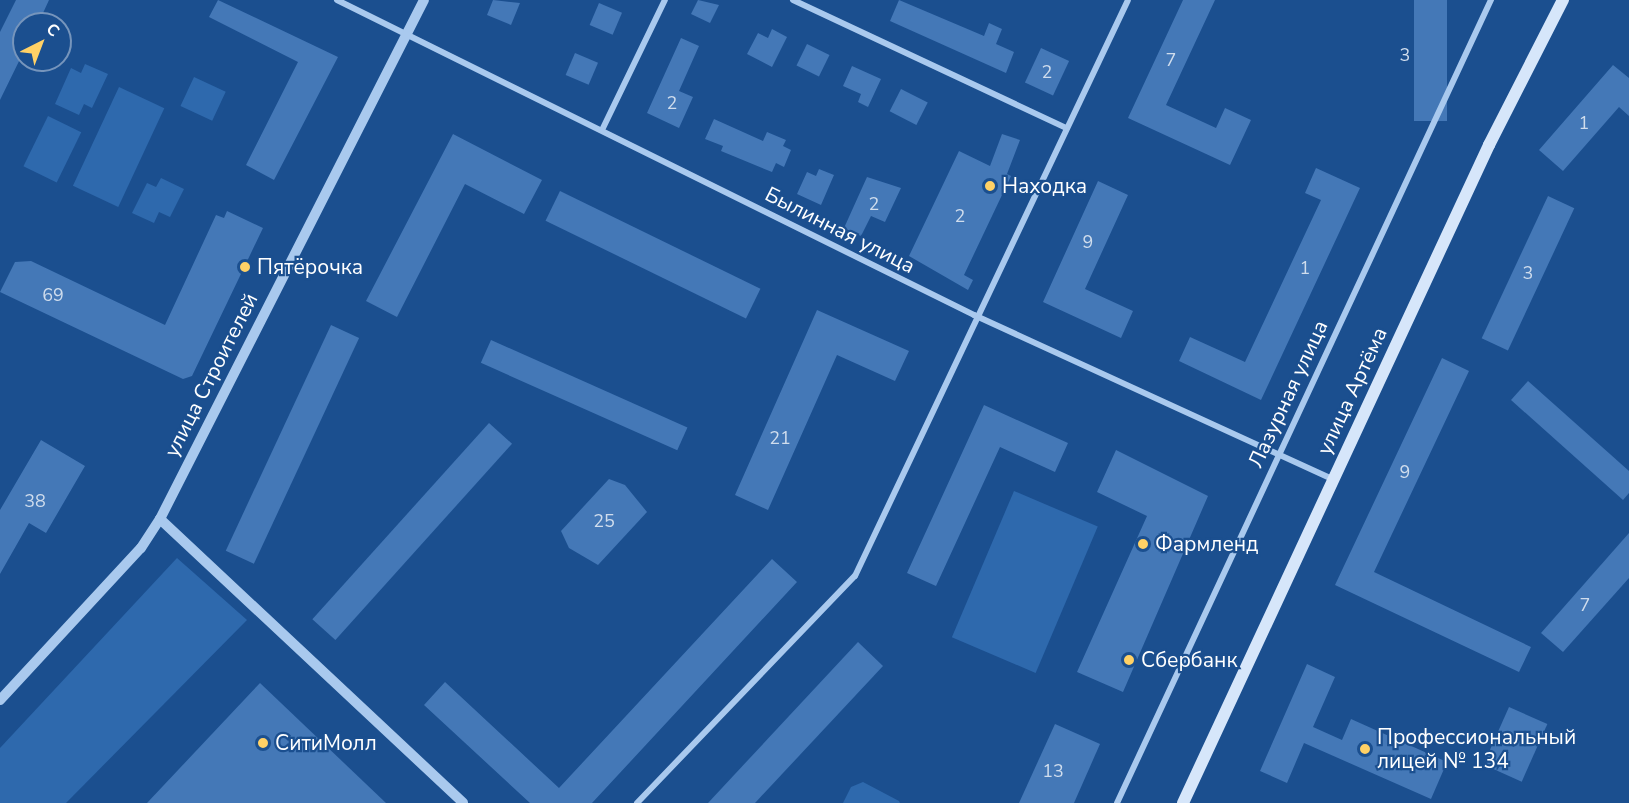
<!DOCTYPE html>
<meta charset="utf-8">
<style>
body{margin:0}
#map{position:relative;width:1629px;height:803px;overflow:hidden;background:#1b4f8f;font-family:"Nunito Sans",sans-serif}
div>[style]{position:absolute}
.green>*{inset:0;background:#2e69ad;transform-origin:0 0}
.building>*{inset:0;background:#4478b7;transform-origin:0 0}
.minor>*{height:6px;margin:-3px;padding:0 3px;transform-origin:3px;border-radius:3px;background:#a9c9ee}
.tertiary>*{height:10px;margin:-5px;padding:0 5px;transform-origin:5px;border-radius:5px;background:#a9c9ee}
.secondary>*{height:12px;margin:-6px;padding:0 6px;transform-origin:6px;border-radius:6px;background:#d6e6fa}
.dots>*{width:16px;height:16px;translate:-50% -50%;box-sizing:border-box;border:3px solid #1b4f8f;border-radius:50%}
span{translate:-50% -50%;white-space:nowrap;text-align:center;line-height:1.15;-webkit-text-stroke:4.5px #1b4f8f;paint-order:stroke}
.number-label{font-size:18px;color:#d0dded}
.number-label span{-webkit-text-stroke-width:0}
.poi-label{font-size:21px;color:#fff}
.left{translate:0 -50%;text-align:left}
.street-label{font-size:21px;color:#fff}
.north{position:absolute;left:12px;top:12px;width:60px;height:60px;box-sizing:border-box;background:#1b4f8f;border:2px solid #7695bc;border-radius:50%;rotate:42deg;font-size:16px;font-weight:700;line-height:24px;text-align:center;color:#fff}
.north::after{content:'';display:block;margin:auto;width:21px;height:27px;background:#ffd166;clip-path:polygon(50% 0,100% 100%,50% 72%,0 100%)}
</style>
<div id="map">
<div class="green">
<div style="clip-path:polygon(85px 64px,108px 74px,92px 108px,84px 104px,79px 115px,55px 104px,71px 68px,81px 73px)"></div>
<div style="left:194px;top:77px;width:35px;height:32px;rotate:25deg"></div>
<div style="left:119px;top:87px;width:50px;height:109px;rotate:25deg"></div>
<div style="left:48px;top:116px;width:37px;height:56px;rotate:26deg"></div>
<div style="clip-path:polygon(161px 178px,184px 189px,170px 217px,159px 212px,154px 223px,132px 213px,147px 183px,156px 187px)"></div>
<div style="left:1014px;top:491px;width:91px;height:159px;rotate:23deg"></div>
<div style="clip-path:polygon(177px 558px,247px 620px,66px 803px,0 803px,0 748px)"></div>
<div style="clip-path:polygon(863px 782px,899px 801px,900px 803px,843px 803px,851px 787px)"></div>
</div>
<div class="building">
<div style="clip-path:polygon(16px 0,49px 0,38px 24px,24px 24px,24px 51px,0 100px,0 32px)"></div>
<div style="clip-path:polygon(218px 0,338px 57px,274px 180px,246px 165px,298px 62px,209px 17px)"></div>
<div style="clip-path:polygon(493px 0,520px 3px,511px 25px,487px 15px)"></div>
<div style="clip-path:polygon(698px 0,719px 5px,710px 23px,691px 14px)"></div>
<div style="clip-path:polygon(899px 0,984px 36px,989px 23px,1002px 29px,996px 44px,1014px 52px,1006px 73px,890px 21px)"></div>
<div style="clip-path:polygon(1183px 0,1215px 0,1166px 105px,1216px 128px,1225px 108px,1251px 120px,1230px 165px,1128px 118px)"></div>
<div style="left:1414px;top:0;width:33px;height:121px"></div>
<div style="left:599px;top:3px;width:25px;height:24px;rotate:23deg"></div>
<div style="clip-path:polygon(772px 29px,787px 37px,772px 67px,747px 54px,758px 33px,768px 38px)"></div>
<div style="clip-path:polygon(681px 38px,699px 46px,679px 91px,693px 97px,679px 128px,647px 113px)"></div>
<div style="left:807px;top:44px;width:25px;height:24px;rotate:26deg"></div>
<div style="left:1041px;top:48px;width:31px;height:38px;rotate:25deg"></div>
<div style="left:575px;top:53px;width:25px;height:24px;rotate:23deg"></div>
<div style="clip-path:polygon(1613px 65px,1629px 78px,1629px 116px,1619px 107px,1563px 171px,1539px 150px)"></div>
<div style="clip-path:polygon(852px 66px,881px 79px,868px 107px,858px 102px,861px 94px,843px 86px)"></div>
<div style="left:901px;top:89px;width:30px;height:25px;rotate:27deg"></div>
<div style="clip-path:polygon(714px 119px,763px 141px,767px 132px,786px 140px,783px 146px,791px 150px,784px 167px,776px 163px,772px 172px,721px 151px,723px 146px,705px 139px)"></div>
<div style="clip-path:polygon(453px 134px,542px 180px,524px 214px,465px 184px,397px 317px,366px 301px)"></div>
<div style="clip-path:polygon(1002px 134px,1020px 140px,1007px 174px,1011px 176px,964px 275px,973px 280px,968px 290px,909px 256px,959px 151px,990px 166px)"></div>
<div style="clip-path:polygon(1316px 168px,1360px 188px,1261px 400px,1179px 361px,1190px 337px,1245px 362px,1321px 200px,1305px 193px)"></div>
<div style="clip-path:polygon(819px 169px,834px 175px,821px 205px,797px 194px,807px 172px,816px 176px)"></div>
<div style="clip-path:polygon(867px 177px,901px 188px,885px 222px,871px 216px,861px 236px,844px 228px)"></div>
<div style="clip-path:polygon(1098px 181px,1128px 195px,1085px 289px,1133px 311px,1121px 338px,1043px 302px)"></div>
<div style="left:560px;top:191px;width:223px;height:33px;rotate:26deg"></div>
<div style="left:1548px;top:196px;width:29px;height:157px;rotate:25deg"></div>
<div style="clip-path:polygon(227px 211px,263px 228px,192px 376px,183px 379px,0 292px,15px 262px,31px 261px,165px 325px,216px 215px,224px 218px)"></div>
<div style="clip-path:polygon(817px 310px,909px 351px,895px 381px,837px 355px,768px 510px,735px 495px)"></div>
<div style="left:331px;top:325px;width:31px;height:249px;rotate:25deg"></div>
<div style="left:491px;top:340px;width:215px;height:25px;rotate:24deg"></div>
<div style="clip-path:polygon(1442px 358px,1469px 371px,1374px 572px,1531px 647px,1519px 672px,1335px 585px)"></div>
<div style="clip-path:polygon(1528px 381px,1629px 471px,1629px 493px,1623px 500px,1511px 400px)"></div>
<div style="clip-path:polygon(984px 405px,1068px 443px,1055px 472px,1000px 447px,936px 586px,907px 573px)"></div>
<div style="left:489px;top:423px;width:31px;height:264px;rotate:42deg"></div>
<div style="clip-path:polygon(41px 440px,85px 466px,46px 533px,29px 523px,0 574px,0 510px)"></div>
<div style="clip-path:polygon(1116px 450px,1208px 496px,1123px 692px,1077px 672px,1147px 516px,1097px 492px)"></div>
<div style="clip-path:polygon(609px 479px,625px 485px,647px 512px,598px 565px,569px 548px,561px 531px)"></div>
<div style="clip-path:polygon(1629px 533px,1629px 578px,1563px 652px,1541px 633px)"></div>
<div style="clip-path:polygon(772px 559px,797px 582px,592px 803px,530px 803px,424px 705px,445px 682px,559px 788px)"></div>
<div style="clip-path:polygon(858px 642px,883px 666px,755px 803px,708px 803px)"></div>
<div style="clip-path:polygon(1307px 664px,1335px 677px,1313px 727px,1342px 740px,1351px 719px,1447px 762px,1431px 799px,1304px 743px,1287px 783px,1260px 771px)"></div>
<div style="clip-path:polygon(260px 683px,386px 803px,147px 803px)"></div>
<div style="left:1509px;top:707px;width:42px;height:63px;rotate:24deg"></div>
<div style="clip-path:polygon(1055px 724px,1100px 744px,1074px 803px,1019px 803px)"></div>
</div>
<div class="minor">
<div style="left:337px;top:0;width:711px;rotate:26.31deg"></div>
<div style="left:974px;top:315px;width:394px;rotate:24.6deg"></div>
<div style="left:793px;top:0;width:302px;rotate:25.1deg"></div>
<div style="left:603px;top:128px;width:142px;rotate:-64.2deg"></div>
<div style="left:637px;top:803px;width:315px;rotate:-46.2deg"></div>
<div style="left:855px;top:576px;width:637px;rotate:-64.64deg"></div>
<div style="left:1117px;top:803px;width:886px;rotate:-65.03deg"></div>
</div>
<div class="tertiary">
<div style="left:160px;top:519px;width:415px;rotate:43.1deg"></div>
<div style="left:0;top:700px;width:207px;rotate:-47.2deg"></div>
<div style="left:141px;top:548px;width:35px;rotate:-57deg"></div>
<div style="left:160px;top:519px;width:582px;rotate:-63.04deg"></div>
</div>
<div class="secondary">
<div style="left:1183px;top:803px;width:726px;rotate:-65.06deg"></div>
<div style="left:1489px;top:145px;width:163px;rotate:-63deg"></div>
</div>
<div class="dots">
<div style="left:990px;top:186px;background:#ffd166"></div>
<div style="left:245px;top:267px;background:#ffd166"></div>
<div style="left:1143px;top:544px;background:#ffd166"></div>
<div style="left:1129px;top:660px;background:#ffd166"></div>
<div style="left:263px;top:743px;background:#ffd166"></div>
<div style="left:1365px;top:749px;background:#ffd166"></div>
</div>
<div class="number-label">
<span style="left:1405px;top:55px">3</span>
<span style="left:1171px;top:60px">7</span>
<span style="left:1047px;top:72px">2</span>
<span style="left:672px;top:103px">2</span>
<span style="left:1584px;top:123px">1</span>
<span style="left:874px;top:204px">2</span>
<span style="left:960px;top:216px">2</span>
<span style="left:1088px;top:242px">9</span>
<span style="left:1305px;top:268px">1</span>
<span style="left:1528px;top:273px">3</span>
<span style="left:53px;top:295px">69</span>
<span style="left:780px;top:438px">21</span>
<span style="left:1405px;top:472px">9</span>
<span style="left:35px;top:501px">38</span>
<span style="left:604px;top:521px">25</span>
<span style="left:1585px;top:605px">7</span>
<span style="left:1053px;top:771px">13</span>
</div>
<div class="poi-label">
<span class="left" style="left:1002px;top:186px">Находка</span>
<span class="left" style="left:257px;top:267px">Пятёрочка</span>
<span class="left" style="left:1155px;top:544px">Фармленд</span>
<span class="left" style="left:1141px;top:660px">Сбербанк</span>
<span class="left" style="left:1377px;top:749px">Профессиональный<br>лицей № 134</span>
<span class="left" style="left:275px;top:743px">СитиМолл</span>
</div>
<div class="street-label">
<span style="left:840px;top:230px;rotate:27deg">Былинная улица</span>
<span style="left:211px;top:375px;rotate:-63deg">улица Строителей</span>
<span style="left:1352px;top:391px;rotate:-65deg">улица Артёма</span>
<span style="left:1288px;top:394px;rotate:-65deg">Лазурная улица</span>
</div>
<div class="north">С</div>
</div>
